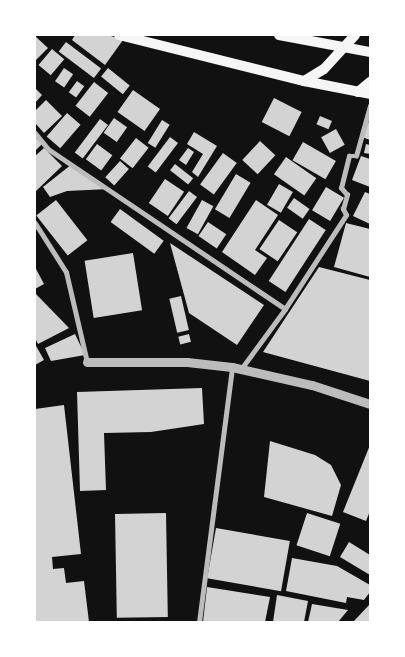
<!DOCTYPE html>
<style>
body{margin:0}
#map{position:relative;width:405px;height:657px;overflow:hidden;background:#111;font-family:"Archivo Narrow",sans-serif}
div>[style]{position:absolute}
.building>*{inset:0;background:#d3d3d3;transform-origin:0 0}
.pedestrian>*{height:4.5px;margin:-2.25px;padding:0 2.25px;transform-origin:2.25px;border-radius:2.25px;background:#bcbcbc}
.minor>*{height:5px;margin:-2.5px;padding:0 2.5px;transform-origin:2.5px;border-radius:2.5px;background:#bcbcbc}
.tertiary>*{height:9px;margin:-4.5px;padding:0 4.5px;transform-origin:4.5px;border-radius:4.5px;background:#bcbcbc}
.secondary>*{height:10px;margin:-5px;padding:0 5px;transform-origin:5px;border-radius:5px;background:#f5f5f5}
span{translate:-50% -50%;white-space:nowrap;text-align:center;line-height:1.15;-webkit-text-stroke:4.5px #fff;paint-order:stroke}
.frame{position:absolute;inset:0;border:36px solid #fff;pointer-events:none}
</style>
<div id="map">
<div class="building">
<div style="clip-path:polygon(75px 35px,108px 35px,123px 40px,105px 65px,72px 40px)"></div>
<div style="clip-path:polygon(35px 36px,48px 48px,35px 61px)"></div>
<div style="left:66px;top:42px;width:44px;height:12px;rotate:37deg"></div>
<div style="left:52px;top:49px;width:16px;height:21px;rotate:40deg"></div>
<div style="left:64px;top:68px;width:11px;height:16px;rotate:34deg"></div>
<div style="left:108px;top:68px;width:28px;height:11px;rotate:39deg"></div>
<div style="left:77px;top:81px;width:9px;height:14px;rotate:36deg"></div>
<div style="left:94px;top:82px;width:18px;height:30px;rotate:38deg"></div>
<div style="clip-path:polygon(35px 88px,42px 95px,35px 103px)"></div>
<div style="left:133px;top:90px;width:33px;height:27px;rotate:35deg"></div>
<div style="left:274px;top:98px;width:31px;height:27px;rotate:27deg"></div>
<div style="clip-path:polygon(46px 100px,62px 116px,44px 133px,35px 123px,35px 111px)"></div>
<div style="left:67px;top:113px;width:18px;height:31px;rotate:41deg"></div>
<div style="left:320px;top:116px;width:13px;height:9px;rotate:23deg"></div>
<div style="left:114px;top:118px;width:16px;height:18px;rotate:35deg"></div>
<div style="left:100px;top:119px;width:10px;height:42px;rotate:37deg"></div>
<div style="left:162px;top:120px;width:9px;height:27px;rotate:32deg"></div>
<div style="clip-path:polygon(367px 122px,370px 123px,370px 140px,362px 137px)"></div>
<div style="left:336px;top:129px;width:18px;height:17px;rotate:61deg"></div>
<div style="clip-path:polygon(194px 132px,217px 146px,198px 177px,192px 172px,203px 154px,187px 144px)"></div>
<div style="clip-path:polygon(35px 137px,42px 144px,35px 151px)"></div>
<div style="left:170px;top:137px;width:10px;height:37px;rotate:37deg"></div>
<div style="left:136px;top:138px;width:16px;height:26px;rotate:38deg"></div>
<div style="left:260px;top:141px;width:21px;height:26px;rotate:43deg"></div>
<div style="left:303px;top:142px;width:38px;height:21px;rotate:30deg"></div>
<div style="left:97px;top:144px;width:19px;height:19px;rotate:36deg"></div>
<div style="clip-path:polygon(366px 144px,370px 145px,370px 154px,364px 153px)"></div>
<div style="clip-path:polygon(44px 148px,62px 166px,35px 192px,35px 156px)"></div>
<div style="clip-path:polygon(188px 148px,194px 152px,186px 165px,179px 160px)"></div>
<div style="left:223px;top:153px;width:17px;height:39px;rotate:36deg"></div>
<div style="clip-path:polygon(361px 156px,370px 159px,370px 187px,352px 180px)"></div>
<div style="left:286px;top:157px;width:37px;height:21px;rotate:35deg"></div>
<div style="left:120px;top:161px;width:12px;height:22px;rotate:42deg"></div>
<div style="clip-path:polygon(72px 164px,109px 189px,67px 191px,50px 197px,43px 187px)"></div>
<div style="left:175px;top:164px;width:23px;height:8px;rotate:38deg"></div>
<div style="left:236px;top:174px;width:17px;height:41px;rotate:31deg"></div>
<div style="left:165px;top:179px;width:23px;height:29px;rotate:34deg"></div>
<div style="left:279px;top:184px;width:16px;height:24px;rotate:30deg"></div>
<div style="left:326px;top:187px;width:21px;height:27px;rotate:31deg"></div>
<div style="left:189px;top:191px;width:10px;height:34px;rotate:37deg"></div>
<div style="clip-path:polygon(365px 192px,370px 194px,370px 224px,353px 216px)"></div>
<div style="left:294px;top:198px;width:19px;height:12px;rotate:35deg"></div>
<div style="left:56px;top:200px;width:51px;height:25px;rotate:52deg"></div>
<div style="left:202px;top:200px;width:13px;height:32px;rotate:29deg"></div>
<div style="clip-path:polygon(256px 200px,278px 215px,255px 250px,267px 258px,255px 275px,222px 252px)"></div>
<div style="left:120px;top:209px;width:54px;height:16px;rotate:36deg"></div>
<div style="left:309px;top:219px;width:20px;height:74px;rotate:33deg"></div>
<div style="left:279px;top:220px;width:22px;height:35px;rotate:34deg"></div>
<div style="left:208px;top:222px;width:22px;height:17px;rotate:34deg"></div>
<div style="clip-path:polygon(346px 223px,370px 229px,370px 277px,334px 267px)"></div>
<div style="clip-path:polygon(170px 243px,264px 305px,237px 345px,189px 313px)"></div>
<div style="left:133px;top:253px;width:58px;height:49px;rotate:81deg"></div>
<div style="clip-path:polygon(35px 267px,44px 284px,35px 289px)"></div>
<div style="clip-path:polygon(319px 267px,370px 280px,370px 381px,263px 352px)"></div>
<div style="clip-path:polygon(35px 293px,69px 328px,38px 344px,35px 338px)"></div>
<div style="left:181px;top:296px;width:35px;height:12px;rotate:77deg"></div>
<div style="clip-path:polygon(75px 334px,85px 355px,51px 361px,45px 348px)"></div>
<div style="left:189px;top:334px;width:8px;height:11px;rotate:76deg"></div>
<div style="clip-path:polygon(35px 344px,44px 360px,35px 365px)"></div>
<div style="clip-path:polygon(202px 388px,204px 424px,151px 432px,104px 433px,106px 490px,80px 491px,77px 392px)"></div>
<div style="clip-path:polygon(64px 405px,81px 554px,52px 557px,53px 569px,64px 568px,66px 583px,84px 581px,89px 622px,35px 622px,35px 409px)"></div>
<div style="clip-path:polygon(270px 441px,315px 455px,331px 465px,341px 485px,332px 516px,264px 497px)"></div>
<div style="clip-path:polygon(370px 445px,370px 511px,366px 521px,343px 512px)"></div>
<div style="left:166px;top:513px;width:104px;height:51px;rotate:89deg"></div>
<div style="left:307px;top:513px;width:35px;height:34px;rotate:18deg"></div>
<div style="left:216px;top:528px;width:75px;height:51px;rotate:10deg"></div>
<div style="clip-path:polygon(349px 542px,370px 555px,370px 575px,340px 557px)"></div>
<div style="clip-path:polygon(292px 558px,337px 566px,370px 585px,370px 592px,364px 600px,347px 597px,346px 603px,286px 591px)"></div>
<div style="clip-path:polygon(207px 587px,270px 597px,265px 622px,203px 622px)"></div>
<div style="clip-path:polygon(277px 595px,308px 601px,304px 622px,273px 622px)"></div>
<div style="clip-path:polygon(312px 604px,348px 610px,338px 622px,308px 622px)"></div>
<div style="clip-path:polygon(370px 604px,370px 622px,353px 622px)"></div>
</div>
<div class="pedestrian">
<div style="left:285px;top:309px;width:112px;rotate:-57deg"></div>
<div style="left:346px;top:215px;width:7px;rotate:-117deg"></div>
<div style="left:343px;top:209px;width:15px;rotate:-74deg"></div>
<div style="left:347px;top:195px;width:9px;rotate:-131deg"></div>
<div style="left:341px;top:188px;width:33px;rotate:-76deg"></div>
<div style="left:349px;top:156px;width:7px"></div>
<div style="left:356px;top:156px;width:52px;rotate:-74.4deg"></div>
</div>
<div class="minor">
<div style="left:35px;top:133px;width:21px;rotate:51deg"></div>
<div style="left:48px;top:149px;width:286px;rotate:34deg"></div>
<div style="left:285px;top:309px;width:74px;rotate:126.3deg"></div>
<div style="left:35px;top:223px;width:58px;rotate:57.7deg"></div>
<div style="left:66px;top:272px;width:92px;rotate:76.9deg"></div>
<div style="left:199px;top:622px;width:257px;rotate:-82.6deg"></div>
</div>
<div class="tertiary">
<div style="left:87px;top:362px;width:100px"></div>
<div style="left:187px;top:362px;width:45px;rotate:6.3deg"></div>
<div style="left:232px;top:367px;width:82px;rotate:12.7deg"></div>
<div style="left:312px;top:385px;width:61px;rotate:18.1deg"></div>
</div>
<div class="secondary">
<div style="left:119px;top:35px;width:191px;rotate:14deg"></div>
<div style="left:304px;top:81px;width:67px;rotate:11.1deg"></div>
<div style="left:279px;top:35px;width:93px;rotate:10.6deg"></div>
<div style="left:304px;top:81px;width:23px;rotate:-31deg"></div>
<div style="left:324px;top:69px;width:46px;rotate:-47.6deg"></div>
<div style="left:358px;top:92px;width:16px;rotate:-40deg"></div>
</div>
<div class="frame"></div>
</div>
